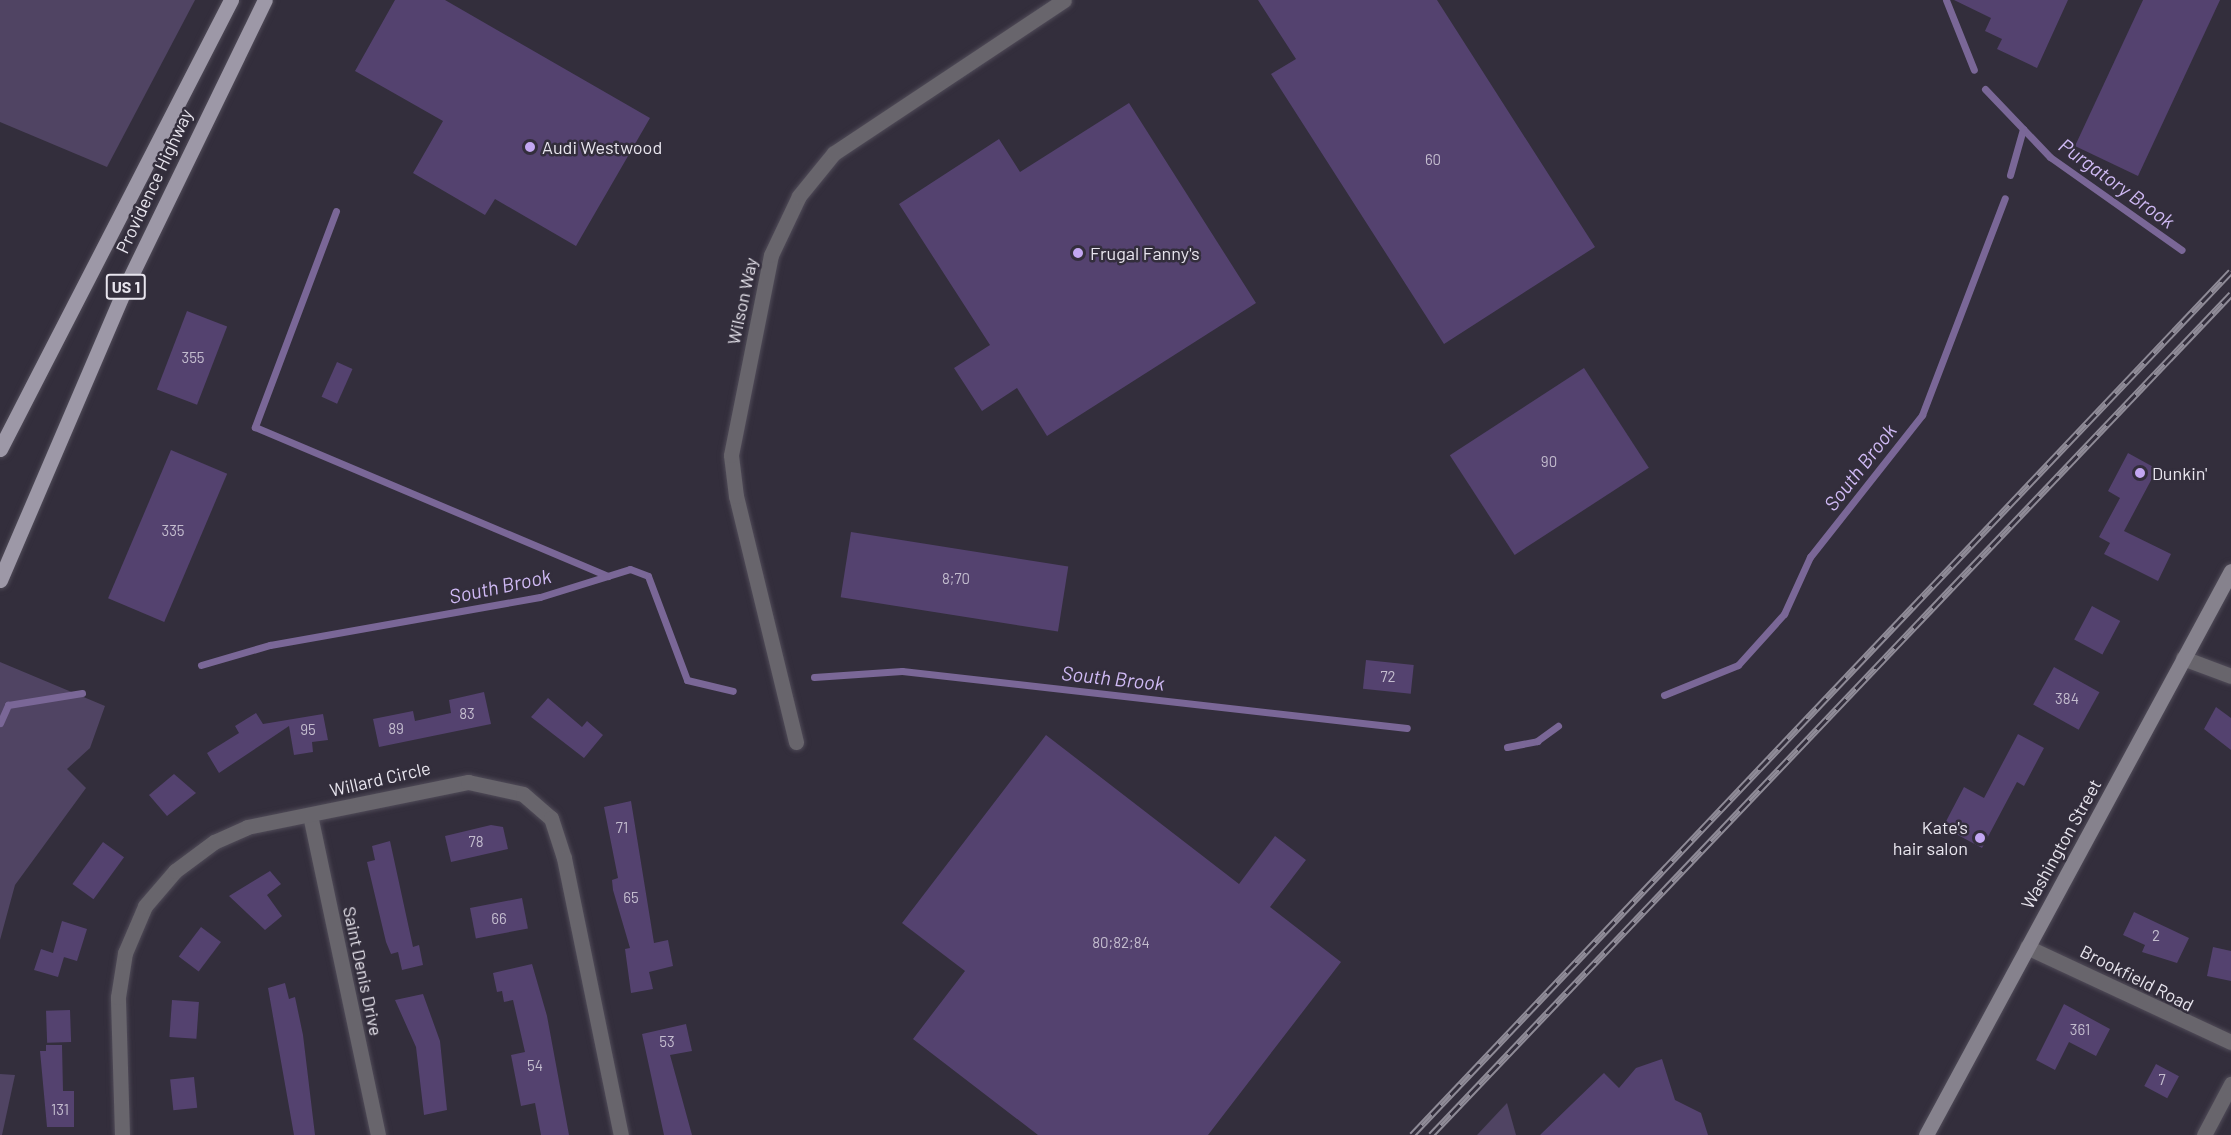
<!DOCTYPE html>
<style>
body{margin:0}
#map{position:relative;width:2231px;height:1135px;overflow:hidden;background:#332e3c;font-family:Barlow,sans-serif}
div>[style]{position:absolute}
.green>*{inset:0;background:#504463}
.stream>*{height:7px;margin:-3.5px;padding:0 3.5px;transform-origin:3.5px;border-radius:3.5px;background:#7a6797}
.building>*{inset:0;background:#54426f;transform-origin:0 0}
.roads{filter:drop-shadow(0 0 2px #504b58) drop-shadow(0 0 2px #504b58)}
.minor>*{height:15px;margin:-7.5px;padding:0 7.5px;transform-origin:7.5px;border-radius:7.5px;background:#68656c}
.secondary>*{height:15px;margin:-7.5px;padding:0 7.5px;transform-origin:7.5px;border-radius:7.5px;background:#86828d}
.primary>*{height:15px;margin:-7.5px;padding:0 7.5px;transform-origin:7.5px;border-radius:7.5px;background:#9d98a7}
.rail>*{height:7px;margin-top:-3.5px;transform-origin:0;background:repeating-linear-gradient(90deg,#332e3c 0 14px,#8f8b97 0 28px);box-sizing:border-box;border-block:2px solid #8f8b97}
.dots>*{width:16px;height:16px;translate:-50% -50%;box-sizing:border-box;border:3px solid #332e3c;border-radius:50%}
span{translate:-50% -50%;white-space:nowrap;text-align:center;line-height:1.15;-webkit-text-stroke:5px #332e3c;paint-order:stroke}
.number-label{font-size:15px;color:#c3bcce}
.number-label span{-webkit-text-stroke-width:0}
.shield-label span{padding:2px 4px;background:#332e3c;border:2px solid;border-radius:4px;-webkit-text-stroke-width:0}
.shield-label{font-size:16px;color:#e8e5ee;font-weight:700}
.poi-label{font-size:18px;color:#e8e5ee}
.left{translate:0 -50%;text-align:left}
.right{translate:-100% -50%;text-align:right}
.street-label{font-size:18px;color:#e8e5ee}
.water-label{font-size:20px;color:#d0baf5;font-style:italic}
</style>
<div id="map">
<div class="green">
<div style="clip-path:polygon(0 0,195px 0,107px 167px,0 122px)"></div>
<div style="clip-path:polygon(0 662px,105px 706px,90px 748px,67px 769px,86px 788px,15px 885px,0 940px)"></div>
<div style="clip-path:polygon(0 1074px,15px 1075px,2px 1135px,0 1135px)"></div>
<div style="clip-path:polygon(1507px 1103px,1516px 1135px,1477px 1135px)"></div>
</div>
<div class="stream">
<div style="left:1946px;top:0;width:75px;rotate:68.2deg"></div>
<div style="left:1985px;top:89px;width:94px;rotate:46.3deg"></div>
<div style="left:2050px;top:157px;width:161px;rotate:35.2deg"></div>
<div style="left:2010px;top:175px;width:48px;rotate:-74.2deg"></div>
<div style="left:336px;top:211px;width:231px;rotate:110.6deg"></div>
<div style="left:255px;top:427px;width:383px;rotate:22.9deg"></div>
<div style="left:201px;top:665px;width:72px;rotate:-16.2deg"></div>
<div style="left:270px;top:645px;width:274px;rotate:-10.1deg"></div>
<div style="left:540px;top:597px;width:94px;rotate:-17.3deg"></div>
<div style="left:630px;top:569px;width:19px;rotate:21deg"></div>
<div style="left:648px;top:576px;width:111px;rotate:69.4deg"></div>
<div style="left:687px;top:680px;width:47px;rotate:13.4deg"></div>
<div style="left:814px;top:677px;width:88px;rotate:-3.9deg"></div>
<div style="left:902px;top:671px;width:508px;rotate:6.44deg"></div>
<div style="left:1664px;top:695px;width:80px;rotate:-22.1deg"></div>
<div style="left:1738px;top:665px;width:69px;rotate:-48deg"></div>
<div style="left:1784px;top:614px;width:63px;rotate:-65.5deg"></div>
<div style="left:1810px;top:557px;width:181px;rotate:-51.7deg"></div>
<div style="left:1922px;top:415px;width:232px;rotate:-69.1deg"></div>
<div style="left:0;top:723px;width:20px;rotate:-66deg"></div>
<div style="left:8px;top:705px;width:75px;rotate:-9.2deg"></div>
<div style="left:1507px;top:747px;width:31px;rotate:-11deg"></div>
<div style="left:1537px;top:741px;width:26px;rotate:-36deg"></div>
</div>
<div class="building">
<div style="clip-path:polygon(395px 0,445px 0,650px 118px,576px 246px,495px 199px,485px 215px,413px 173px,443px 121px,355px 71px)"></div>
<div style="clip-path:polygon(1258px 0,1437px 0,1595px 247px,1444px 344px,1271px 74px,1296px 59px)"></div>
<div style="clip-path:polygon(1954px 0,2068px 0,2037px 68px,1997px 49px,2002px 39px,1985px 31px,1991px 18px)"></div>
<div style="clip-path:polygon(2143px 0,2220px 0,2138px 176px,2075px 146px)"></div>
<div style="clip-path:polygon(1129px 103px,1256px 303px,1047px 436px,1017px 388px,982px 411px,954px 368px,990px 345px,899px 204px,999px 139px,1020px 172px)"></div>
<div style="left:187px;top:311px;width:43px;height:84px;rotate:21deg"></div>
<div style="left:337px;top:362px;width:17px;height:38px;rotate:24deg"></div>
<div style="left:1584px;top:368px;width:119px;height:160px;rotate:57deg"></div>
<div style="left:171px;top:450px;width:61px;height:161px;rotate:23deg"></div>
<div style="clip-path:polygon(2128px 453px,2157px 469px,2124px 531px,2171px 554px,2158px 581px,2104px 554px,2110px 543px,2099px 537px,2120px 498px,2108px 491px)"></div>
<div style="left:851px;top:532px;width:220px;height:66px;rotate:9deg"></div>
<div style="left:2092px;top:606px;width:32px;height:38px;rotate:28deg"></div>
<div style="left:1366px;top:660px;width:48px;height:29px;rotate:6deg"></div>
<div style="left:2054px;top:667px;width:52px;height:43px;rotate:29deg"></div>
<div style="clip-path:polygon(484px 692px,491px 724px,379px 747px,373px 719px,413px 711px,415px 721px,451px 713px,449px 700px)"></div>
<div style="clip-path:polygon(548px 698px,582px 727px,587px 721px,603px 735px,584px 758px,531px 717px)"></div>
<div style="clip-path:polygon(2216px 707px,2231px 718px,2231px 750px,2204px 729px)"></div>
<div style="clip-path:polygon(256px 713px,263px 724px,323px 714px,328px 740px,312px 742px,313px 752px,294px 755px,289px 726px,219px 773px,207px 753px,239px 733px,235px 726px)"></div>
<div style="clip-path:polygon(2018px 734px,2044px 748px,2024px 786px,2017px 782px,1982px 848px,1943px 827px,1964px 787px,1984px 798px)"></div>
<div style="clip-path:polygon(1046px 735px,1239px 884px,1275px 836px,1306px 860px,1270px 907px,1341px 962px,1208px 1135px,1038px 1135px,913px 1039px,965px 971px,902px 923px)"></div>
<div style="clip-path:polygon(174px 774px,196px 793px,167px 816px,149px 795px)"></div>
<div style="clip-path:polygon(631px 801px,654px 943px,668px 940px,673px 966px,649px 972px,653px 989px,631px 993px,625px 949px,630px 948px,613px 890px,612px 880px,618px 878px,604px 807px)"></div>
<div style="clip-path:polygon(491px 825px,503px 827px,508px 849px,451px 862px,445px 836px)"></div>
<div style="clip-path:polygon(390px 841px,413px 947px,419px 945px,423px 965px,402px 970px,398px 952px,391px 954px,386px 942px,367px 862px,375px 860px,372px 846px)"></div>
<div style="left:103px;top:842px;width:26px;height:52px;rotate:36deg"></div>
<div style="clip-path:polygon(270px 871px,281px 884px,267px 895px,282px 916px,265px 930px,229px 896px)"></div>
<div style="left:522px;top:898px;width:31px;height:53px;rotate:79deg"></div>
<div style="clip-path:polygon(2134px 912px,2189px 938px,2177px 963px,2142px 952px,2145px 945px,2123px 935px)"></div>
<div style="clip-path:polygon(62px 921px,87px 929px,77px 961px,54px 954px,64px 957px,58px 977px,34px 970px,41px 949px,53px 953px)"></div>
<div style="left:201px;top:927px;width:25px;height:37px;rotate:37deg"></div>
<div style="clip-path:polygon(2213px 947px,2231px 951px,2231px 981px,2207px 976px)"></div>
<div style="clip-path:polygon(532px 964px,547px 1016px,569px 1135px,541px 1135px,535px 1103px,521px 1106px,511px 1055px,525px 1052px,513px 1000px,504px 1002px,502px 991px,497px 992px,493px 973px)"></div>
<div style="clip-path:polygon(285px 983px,289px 999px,295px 997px,303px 1035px,315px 1135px,294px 1135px,268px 988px)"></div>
<div style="clip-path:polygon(423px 994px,440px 1041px,447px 1110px,424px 1115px,416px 1047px,395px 1000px)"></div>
<div style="left:172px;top:1000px;width:27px;height:37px;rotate:4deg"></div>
<div style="clip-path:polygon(2064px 1004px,2110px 1029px,2096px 1056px,2069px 1042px,2055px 1070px,2036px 1060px)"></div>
<div style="left:70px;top:1010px;width:32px;height:24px;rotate:88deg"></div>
<div style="clip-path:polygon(686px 1024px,692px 1051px,670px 1055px,692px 1135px,664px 1135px,642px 1034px)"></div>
<div style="clip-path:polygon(46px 1045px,62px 1045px,63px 1091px,74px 1091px,74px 1127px,47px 1127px,40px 1051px,46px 1051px)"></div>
<div style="clip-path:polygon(1662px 1059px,1675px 1100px,1701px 1113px,1708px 1135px,1540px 1135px,1604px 1073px,1619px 1088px,1636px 1068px)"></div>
<div style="left:2156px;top:1064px;width:26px;height:25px;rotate:28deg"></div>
<div style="left:194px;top:1077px;width:31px;height:24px;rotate:84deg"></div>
</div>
<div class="roads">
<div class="minor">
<div style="left:2183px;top:658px;width:51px;rotate:20.6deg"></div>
<div style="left:796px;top:742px;width:253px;rotate:-103.7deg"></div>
<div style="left:736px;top:496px;width:41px;rotate:-97deg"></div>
<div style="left:731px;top:455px;width:204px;rotate:-78.7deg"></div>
<div style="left:771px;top:255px;width:65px;rotate:-64.6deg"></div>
<div style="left:799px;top:196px;width:55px;rotate:-50.9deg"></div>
<div style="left:834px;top:153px;width:276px;rotate:-33.6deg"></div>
<div style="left:310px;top:815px;width:327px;rotate:78deg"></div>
<div style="left:2027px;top:947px;width:225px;rotate:25deg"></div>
<div style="left:122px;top:1135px;width:138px;rotate:-91.7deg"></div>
<div style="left:118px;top:997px;width:45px;rotate:-81deg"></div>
<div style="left:125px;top:953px;width:51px;rotate:-66.9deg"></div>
<div style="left:145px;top:906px;width:46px;rotate:-49.4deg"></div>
<div style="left:175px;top:871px;width:49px;rotate:-36.6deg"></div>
<div style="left:214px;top:842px;width:36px;rotate:-24deg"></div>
<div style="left:247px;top:827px;width:226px;rotate:-11.5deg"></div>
<div style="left:468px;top:782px;width:56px;rotate:12.3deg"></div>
<div style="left:523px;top:794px;width:37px;rotate:41deg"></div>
<div style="left:551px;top:818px;width:42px;rotate:72deg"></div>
<div style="left:564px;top:858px;width:283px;rotate:78.4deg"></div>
<div style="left:2204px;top:1135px;width:58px;rotate:-62.1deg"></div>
</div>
<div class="secondary">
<div style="left:1926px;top:1135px;width:641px;rotate:-61.6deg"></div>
</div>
<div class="primary">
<div style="left:0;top:449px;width:505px;rotate:-62.78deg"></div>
<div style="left:0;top:580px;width:315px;rotate:-66.8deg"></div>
<div style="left:124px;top:290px;width:322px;rotate:-64.1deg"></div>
</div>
</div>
<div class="rail">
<div style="left:1412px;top:1135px;width:1190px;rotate:-46.53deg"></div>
<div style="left:1431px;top:1135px;width:1161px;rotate:-46.43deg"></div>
</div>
<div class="dots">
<div style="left:530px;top:147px;background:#c3a7f2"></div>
<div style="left:1078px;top:253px;background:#c3a7f2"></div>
<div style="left:2140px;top:473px;background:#c3a7f2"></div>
<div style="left:1980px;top:838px;background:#c3a7f2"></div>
</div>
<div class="number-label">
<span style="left:1433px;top:160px">60</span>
<span style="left:193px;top:358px">355</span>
<span style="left:1549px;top:462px">90</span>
<span style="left:173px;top:531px">335</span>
<span style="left:956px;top:579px">8;70</span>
<span style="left:1388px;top:677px">72</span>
<span style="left:2067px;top:699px">384</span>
<span style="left:467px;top:714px">83</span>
<span style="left:396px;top:729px">89</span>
<span style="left:308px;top:730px">95</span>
<span style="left:622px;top:828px">71</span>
<span style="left:476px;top:842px">78</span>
<span style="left:631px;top:898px">65</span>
<span style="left:499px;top:919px">66</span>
<span style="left:2156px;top:936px">2</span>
<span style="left:1121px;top:943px">80;82;84</span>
<span style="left:2080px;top:1030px">361</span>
<span style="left:667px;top:1042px">53</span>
<span style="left:535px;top:1066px">54</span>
<span style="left:2162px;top:1080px">7</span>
<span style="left:60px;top:1110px">131</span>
</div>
<div class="shield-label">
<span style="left:126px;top:287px">US 1</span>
</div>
<div class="poi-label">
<span class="left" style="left:542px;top:147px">Audi Westwood</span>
<span class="left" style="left:1090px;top:253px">Frugal Fanny's</span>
<span class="left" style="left:2152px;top:473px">Dunkin'</span>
<span class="right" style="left:1968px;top:838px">Kate's<br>hair salon</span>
</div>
<div class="street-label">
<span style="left:154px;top:181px;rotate:-65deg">Providence Highway</span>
<span style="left:742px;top:301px;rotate:-78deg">Wilson Way</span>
<span style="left:380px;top:779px;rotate:-13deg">Willard Circle</span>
<span style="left:2061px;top:844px;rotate:-61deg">Washington Street</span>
<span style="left:363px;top:971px;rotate:78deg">Saint Denis Drive</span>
<span style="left:2137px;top:978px;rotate:27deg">Brookfield Road</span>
</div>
<div class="water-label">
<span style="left:2117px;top:183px;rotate:36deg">Purgatory Brook</span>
<span style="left:1860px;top:467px;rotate:-52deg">South Brook</span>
<span style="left:500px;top:586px;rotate:-12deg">South Brook</span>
<span style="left:1113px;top:678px;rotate:6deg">South Brook</span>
</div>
</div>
